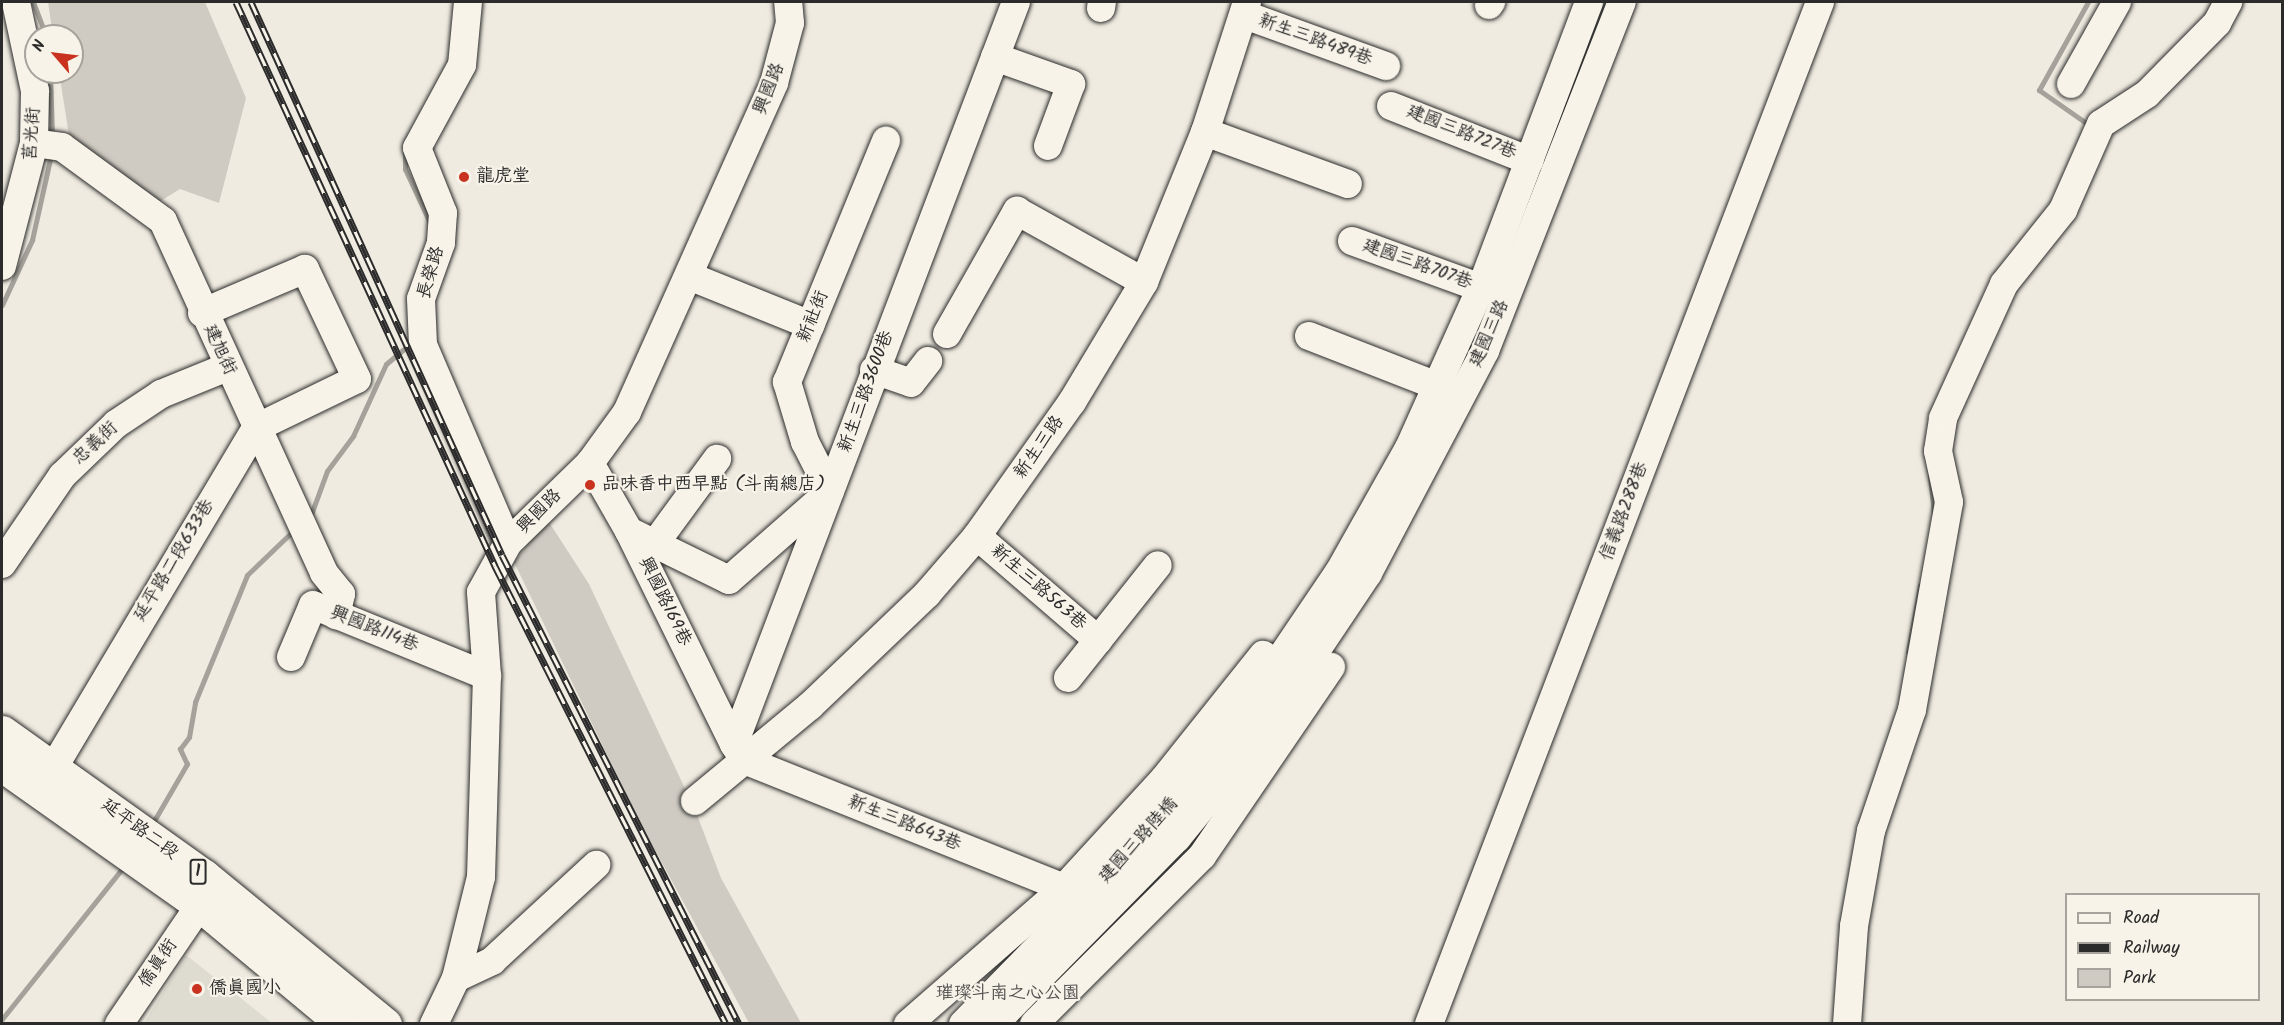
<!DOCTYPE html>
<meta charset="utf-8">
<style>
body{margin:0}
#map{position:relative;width:2284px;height:1025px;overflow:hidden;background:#efebe0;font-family:Kalam,"LXGW WenKai TC",sans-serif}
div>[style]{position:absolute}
.built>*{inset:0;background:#dedbd1}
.green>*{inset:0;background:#cfcbc2}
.stream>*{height:5px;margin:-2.5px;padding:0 2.5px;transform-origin:2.5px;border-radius:2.5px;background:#a4a29a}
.roads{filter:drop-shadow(0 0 2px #2b2b2b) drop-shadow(0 0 2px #2b2b2b)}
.minor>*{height:28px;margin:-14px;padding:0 14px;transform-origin:14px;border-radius:14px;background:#f7f3e8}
.major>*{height:33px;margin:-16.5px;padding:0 16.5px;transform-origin:16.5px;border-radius:16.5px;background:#f7f3e8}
.rail>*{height:7px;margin-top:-3.5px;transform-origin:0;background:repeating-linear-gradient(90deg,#f7f3e8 0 14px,#2b2b2b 0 28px);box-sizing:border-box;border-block:2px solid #2b2b2b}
.dots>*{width:16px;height:16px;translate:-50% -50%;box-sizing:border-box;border:3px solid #f7f3e8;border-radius:50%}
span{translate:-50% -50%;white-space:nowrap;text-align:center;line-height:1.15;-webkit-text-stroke:4.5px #f7f3e8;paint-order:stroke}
.shield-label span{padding:2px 4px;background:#f7f3e8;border:2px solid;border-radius:4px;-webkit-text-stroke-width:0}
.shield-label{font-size:16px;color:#2b2b2b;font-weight:700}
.street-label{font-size:18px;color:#2b2b2b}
.poi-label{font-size:18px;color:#2b2b2b}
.left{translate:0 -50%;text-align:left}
.park-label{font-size:18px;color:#545351}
.frame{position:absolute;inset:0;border:3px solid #2b2b2b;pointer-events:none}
.legend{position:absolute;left:2065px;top:893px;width:195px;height:108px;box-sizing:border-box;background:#f7f3e8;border:2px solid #a5a39c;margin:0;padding:8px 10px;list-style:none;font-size:18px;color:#2b2b2b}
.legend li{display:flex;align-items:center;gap:12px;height:30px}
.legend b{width:30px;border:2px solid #a5a39c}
.north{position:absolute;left:24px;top:24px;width:60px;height:60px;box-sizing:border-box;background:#f7f3e8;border:2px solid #a5a39c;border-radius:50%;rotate:298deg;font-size:16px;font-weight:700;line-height:24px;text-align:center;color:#2b2b2b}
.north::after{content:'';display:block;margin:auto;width:21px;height:27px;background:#c8321e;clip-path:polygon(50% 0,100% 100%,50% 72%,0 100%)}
</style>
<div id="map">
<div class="built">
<div style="clip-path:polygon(186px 955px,272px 1023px,144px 1023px)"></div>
</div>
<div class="green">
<div style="clip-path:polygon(48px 2px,205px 2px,246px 98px,219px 203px,180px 189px,154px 205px,71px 148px,59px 72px,72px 72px,72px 36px,53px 36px)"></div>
<div style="clip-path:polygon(547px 519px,589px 584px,696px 812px,721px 878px,801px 1023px,749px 1023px,636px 815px,514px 562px)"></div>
</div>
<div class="stream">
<div style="left:33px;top:2px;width:36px;rotate:69deg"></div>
<div style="left:2088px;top:2px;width:101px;rotate:119.1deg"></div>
<div style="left:2039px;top:90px;width:61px;rotate:35deg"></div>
<div style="left:50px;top:72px;width:64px;rotate:88.2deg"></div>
<div style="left:405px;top:148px;width:21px;rotate:90deg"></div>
<div style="left:405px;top:169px;width:62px;rotate:65.1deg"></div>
<div style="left:2px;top:305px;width:72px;rotate:-65.2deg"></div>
<div style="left:32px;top:240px;width:87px;rotate:-77.4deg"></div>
<div style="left:1930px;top:476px;width:39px;rotate:84deg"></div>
<div style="left:309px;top:520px;width:52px;rotate:-69.8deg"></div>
<div style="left:327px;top:471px;width:44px;rotate:-53.4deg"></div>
<div style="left:353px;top:436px;width:79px;rotate:-65.4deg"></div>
<div style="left:386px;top:364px;width:33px;rotate:-40deg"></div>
<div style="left:1908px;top:652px;width:68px;rotate:-79.8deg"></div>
<div style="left:151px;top:826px;width:72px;rotate:-59.9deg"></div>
<div style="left:187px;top:764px;width:17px;rotate:-115deg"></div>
<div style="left:180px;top:749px;width:15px;rotate:-53deg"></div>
<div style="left:189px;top:737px;width:36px;rotate:-80deg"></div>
<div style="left:195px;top:702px;width:137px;rotate:-67.7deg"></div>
<div style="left:247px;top:575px;width:65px;rotate:-43.8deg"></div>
<div style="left:2px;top:1019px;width:196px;rotate:-51.4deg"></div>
</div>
<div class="roads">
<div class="minor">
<div style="left:468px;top:2px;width:63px;rotate:95.4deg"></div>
<div style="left:462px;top:65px;width:94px;rotate:118.5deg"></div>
<div style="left:417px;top:148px;width:70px;rotate:68.2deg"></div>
<div style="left:443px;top:213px;width:30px;rotate:94deg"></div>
<div style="left:441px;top:243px;width:59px;rotate:109.7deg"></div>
<div style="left:421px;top:299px;width:46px;rotate:87.5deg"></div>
<div style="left:423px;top:345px;width:215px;rotate:66.8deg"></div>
<div style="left:1016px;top:2px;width:794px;rotate:110.81deg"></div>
<div style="left:734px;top:744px;width:19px;rotate:58deg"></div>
<div style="left:744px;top:760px;width:345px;rotate:21.8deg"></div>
<div style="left:1489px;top:5px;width:4px;rotate:-56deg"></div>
<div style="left:1101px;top:8px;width:6px;rotate:-81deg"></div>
<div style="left:1245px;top:15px;width:150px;rotate:19.9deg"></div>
<div style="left:995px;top:57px;width:81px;rotate:19.6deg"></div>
<div style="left:1071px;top:84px;width:66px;rotate:110.4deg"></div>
<div style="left:2071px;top:84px;width:94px;rotate:-60.7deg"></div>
<div style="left:1391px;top:106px;width:149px;rotate:21.6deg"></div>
<div style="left:1205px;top:132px;width:152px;rotate:20deg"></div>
<div style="left:34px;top:143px;width:28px;rotate:8deg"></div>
<div style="left:62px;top:147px;width:125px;rotate:36.2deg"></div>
<div style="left:163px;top:221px;width:387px;rotate:65.4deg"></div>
<div style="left:324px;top:573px;width:27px;rotate:51deg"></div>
<div style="left:341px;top:594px;width:22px;rotate:103deg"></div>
<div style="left:1352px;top:241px;width:137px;rotate:20deg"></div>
<div style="left:2px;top:266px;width:127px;rotate:-75.4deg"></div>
<div style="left:34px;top:143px;width:52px;rotate:-88.9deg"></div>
<div style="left:35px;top:91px;width:91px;rotate:-102.1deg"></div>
<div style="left:689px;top:276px;width:131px;rotate:22deg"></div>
<div style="left:947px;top:334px;width:142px;rotate:-60.4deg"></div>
<div style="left:1017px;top:211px;width:145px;rotate:29.2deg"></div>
<div style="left:1309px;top:336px;width:137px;rotate:21.3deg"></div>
<div style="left:874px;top:370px;width:39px;rotate:19deg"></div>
<div style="left:911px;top:383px;width:28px;rotate:-52deg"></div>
<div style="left:590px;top:463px;width:78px;rotate:60.2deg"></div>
<div style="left:629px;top:531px;width:237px;rotate:63.8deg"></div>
<div style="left:830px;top:491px;width:55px;rotate:-117deg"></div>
<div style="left:805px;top:442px;width:63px;rotate:-106.7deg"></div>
<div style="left:787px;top:382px;width:261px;rotate:-67.7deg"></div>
<div style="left:629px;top:531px;width:111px;rotate:26.1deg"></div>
<div style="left:729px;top:580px;width:130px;rotate:-41.3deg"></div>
<div style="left:977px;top:536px;width:160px;rotate:40.7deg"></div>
<div style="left:654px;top:545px;width:107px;rotate:-53.8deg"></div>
<div style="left:2px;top:564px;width:107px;rotate:-55.7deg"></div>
<div style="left:62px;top:476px;width:75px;rotate:-43.9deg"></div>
<div style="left:116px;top:424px;width:54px;rotate:-33.7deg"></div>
<div style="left:161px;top:394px;width:71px;rotate:-22.2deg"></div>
<div style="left:291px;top:657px;width:56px;rotate:-67.1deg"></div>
<div style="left:313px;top:605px;width:188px;rotate:22.2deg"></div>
<div style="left:1068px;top:678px;width:144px;rotate:-51.5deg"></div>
<div style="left:42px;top:787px;width:418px;rotate:-59.2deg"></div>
<div style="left:256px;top:428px;width:112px;rotate:-25.9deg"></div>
<div style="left:357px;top:379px;width:122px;rotate:-115.3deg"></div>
<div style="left:305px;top:269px;width:112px;rotate:156.9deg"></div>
<div style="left:695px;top:801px;width:149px;rotate:-39.6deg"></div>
<div style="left:810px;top:706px;width:162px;rotate:-43.7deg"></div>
<div style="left:927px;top:594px;width:77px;rotate:-49.2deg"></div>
<div style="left:977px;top:536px;width:164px;rotate:-54.7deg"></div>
<div style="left:1072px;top:402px;width:140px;rotate:-59deg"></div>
<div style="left:1144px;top:282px;width:162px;rotate:-67.9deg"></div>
<div style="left:1205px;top:132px;width:137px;rotate:-72.1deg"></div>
<div style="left:456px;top:978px;width:40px;rotate:-25deg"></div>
<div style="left:492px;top:961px;width:142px;rotate:-42.7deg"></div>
<div style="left:119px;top:1024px;width:144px;rotate:-55.8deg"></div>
<div style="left:434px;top:1024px;width:51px;rotate:-64.4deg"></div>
<div style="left:456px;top:978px;width:104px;rotate:-76.1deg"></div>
<div style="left:481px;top:877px;width:201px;rotate:-88.3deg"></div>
<div style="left:487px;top:676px;width:84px;rotate:-94.1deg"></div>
<div style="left:481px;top:592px;width:56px;rotate:-61.1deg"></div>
<div style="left:508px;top:543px;width:115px;rotate:-44.3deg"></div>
<div style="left:590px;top:463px;width:63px;rotate:-54deg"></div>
<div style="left:627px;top:412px;width:360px;rotate:-65.9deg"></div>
<div style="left:774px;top:83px;width:62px;rotate:-75.1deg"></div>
<div style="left:790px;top:23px;width:21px;rotate:-95deg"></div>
<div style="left:908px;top:1024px;width:207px;rotate:-41.1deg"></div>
<div style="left:1064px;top:888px;width:148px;rotate:-47.5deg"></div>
<div style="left:1164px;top:779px;width:159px;rotate:-51.4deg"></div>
<div style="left:963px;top:1024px;width:267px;rotate:-45.6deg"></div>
<div style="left:1150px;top:833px;width:142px;rotate:-51.8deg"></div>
<div style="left:1238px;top:721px;width:180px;rotate:-55.9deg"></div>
<div style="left:1339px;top:572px;width:142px;rotate:-60.6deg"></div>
<div style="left:1409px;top:448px;width:175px;rotate:-65.8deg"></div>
<div style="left:1481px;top:288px;width:306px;rotate:-69.3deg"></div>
<div style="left:994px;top:1024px;width:261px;rotate:-45.5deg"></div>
<div style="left:1177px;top:838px;width:124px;rotate:-50.9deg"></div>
<div style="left:1255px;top:742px;width:203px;rotate:-56.2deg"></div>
<div style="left:1368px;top:573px;width:251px;rotate:-62.2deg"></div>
<div style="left:1485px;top:351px;width:375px;rotate:-68.6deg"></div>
<div style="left:1034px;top:1024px;width:238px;rotate:-45deg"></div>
<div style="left:1202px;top:856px;width:229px;rotate:-55.7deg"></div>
<div style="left:1429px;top:1024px;width:1094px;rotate:-69.06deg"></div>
<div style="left:1847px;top:1024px;width:98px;rotate:-85.9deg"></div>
<div style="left:1854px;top:926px;width:97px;rotate:-79.9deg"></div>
<div style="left:1871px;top:831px;width:128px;rotate:-71.3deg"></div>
<div style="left:1912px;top:710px;width:211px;rotate:-79.9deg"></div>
<div style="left:1949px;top:502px;width:52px;rotate:-102.2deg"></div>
<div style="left:1938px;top:451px;width:33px;rotate:-81deg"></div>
<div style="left:1943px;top:418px;width:147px;rotate:-65.5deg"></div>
<div style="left:2004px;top:284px;width:95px;rotate:-51.4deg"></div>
<div style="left:2063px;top:210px;width:94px;rotate:-66.2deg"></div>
<div style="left:2101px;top:124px;width:55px;rotate:-33.1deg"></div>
<div style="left:2147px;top:94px;width:100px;rotate:-45.4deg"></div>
<div style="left:2217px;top:23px;width:24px;rotate:-62deg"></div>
</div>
<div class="major">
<div style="left:2px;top:732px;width:248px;rotate:35.5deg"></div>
<div style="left:204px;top:876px;width:234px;rotate:39.3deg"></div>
<div style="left:2px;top:765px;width:242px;rotate:35.3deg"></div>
<div style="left:200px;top:905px;width:186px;rotate:39.8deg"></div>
</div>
</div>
<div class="rail">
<div style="left:236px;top:2px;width:621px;rotate:65.33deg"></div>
<div style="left:495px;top:566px;width:513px;rotate:63.24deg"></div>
<div style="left:251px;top:2px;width:607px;rotate:65.59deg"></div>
<div style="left:502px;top:555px;width:525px;rotate:63.19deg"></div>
</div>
<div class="dots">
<div style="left:464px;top:177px;background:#c8321e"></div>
<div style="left:590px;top:485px;background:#c8321e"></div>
<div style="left:197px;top:989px;background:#c8321e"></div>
</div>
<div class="shield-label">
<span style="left:198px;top:872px">1</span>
</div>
<div class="street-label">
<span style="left:1315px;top:41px;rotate:20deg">新生三路489巷</span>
<span style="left:770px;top:89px;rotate:-68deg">興國路</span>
<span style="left:1461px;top:133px;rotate:22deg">建國三路727巷</span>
<span style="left:33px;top:134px;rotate:-86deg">莒光街</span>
<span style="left:1417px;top:265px;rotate:20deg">建國三路707巷</span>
<span style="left:432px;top:273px;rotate:-74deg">長榮路</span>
<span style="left:814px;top:317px;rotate:-68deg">新社街</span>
<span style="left:1490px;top:334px;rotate:-66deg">建國三路</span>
<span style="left:219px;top:350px;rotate:65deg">建旭街</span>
<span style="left:867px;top:392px;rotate:-70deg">新生三路3600巷</span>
<span style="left:96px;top:444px;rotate:-43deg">忠義街</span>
<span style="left:1040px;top:448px;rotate:-55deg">新生三路</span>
<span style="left:540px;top:512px;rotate:-45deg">興國路</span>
<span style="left:1625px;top:512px;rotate:-69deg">信義路288巷</span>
<span style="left:175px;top:561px;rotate:-59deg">延平路二段633巷</span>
<span style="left:1038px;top:588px;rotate:41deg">新生三路563巷</span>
<span style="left:664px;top:602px;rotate:64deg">興國路169巷</span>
<span style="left:374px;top:630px;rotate:22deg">興國路114巷</span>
<span style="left:904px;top:824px;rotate:22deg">新生三路643巷</span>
<span style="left:139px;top:830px;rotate:36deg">延平路二段</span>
<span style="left:1139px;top:841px;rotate:-48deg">建國三路陸橋</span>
<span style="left:159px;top:964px;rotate:-56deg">僑真街</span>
</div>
<div class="poi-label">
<span class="left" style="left:476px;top:177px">龍虎堂</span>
<span class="left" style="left:602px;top:485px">品味香中西早點 (斗南總店)</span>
<span class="left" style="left:209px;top:989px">僑真國小</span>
</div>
<div class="park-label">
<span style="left:1008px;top:994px">璀璨斗南之心公園</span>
</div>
<div class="frame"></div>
<ul class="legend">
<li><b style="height:8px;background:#f7f3e8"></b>Road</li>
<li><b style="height:8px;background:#2b2b2b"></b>Railway</li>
<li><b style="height:16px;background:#cfcbc2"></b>Park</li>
</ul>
<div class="north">N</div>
</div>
